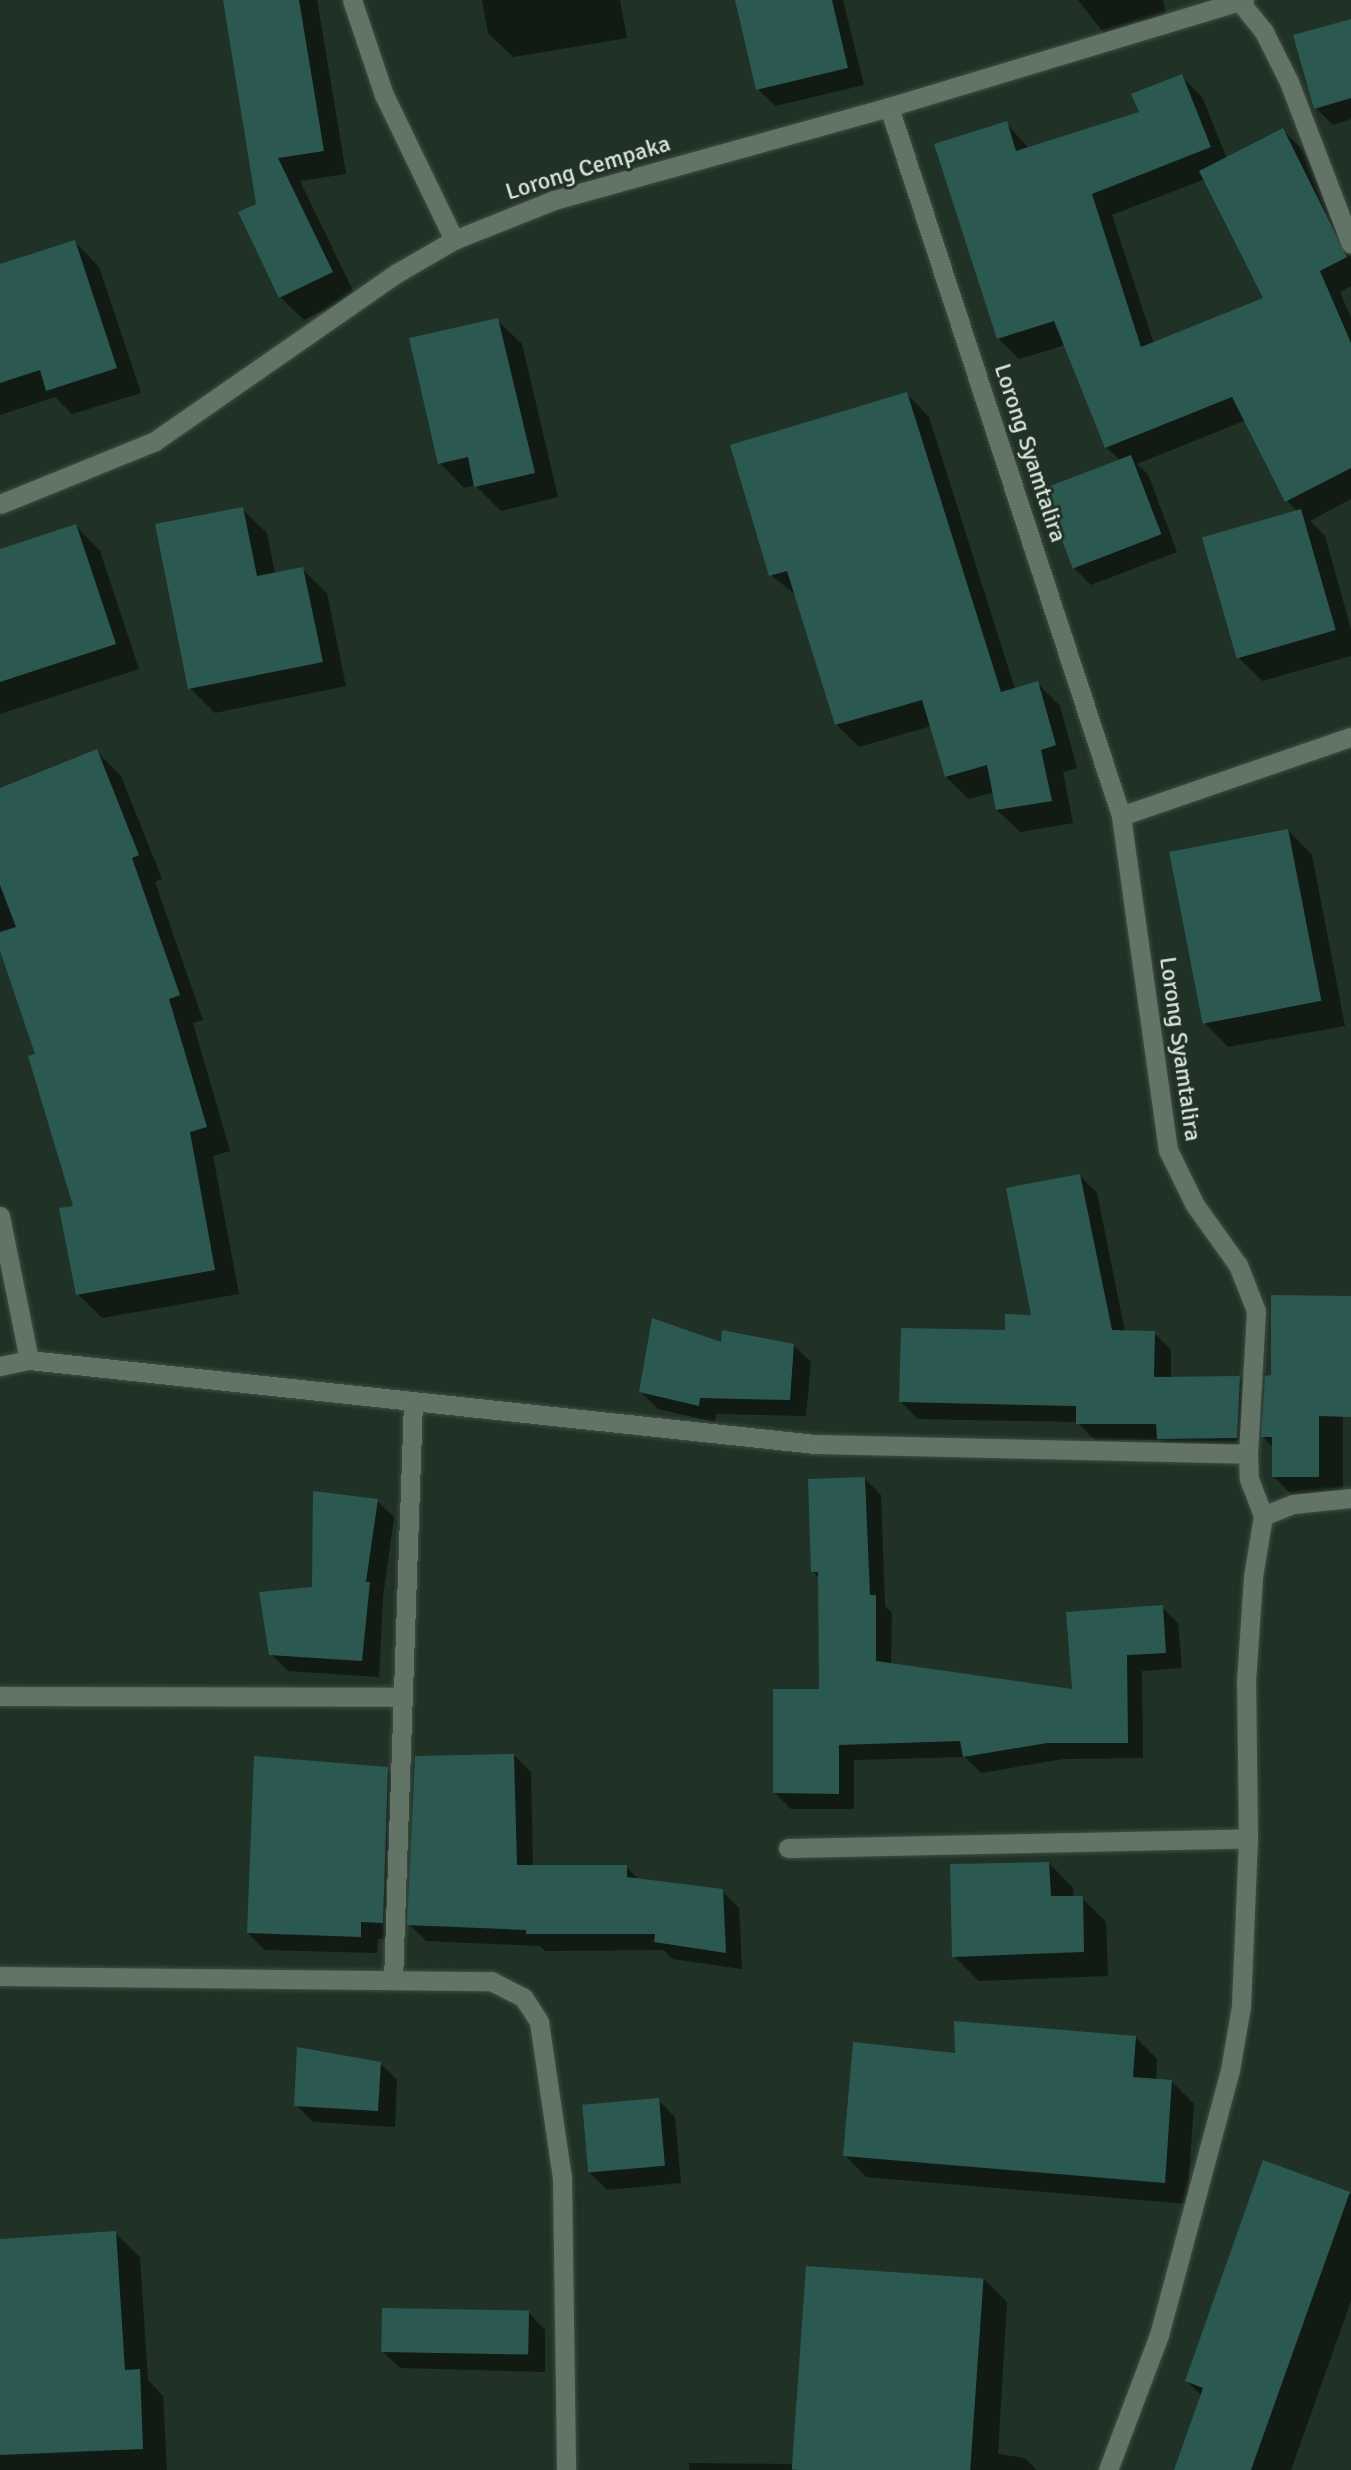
<!DOCTYPE html>
<style>
body{margin:0}
#map{position:relative;width:1351px;height:2470px;overflow:hidden;background:#203125;font-family:Signika,sans-serif}
div>[style]{position:absolute}
.shadow>*{inset:0;background:#0007}
.building>*{inset:0;background:#2b5952;transform-origin:0 0}
.roads{filter:drop-shadow(0 0 2px #3f4e44) drop-shadow(0 0 2px #3f4e44)}
.minor>*{height:19px;margin:-9.5px;padding:0 9.5px;transform-origin:9.5px;border-radius:9.5px;background:#617466}
span{translate:-50% -50%;white-space:nowrap;text-align:center;line-height:1.15;-webkit-text-stroke:6px #203125;paint-order:stroke}
.street-label{font-size:24px;color:#d9e4dc}
</style>
<div id="map">
<div class="shadow">
<div style="clip-path:polygon(224px 0,317px 0,346px 174px,300px 181px,355px 295px,304px 320px,280px 297px)"></div>
<div style="clip-path:polygon(482px 0,620px 0,627px 38px,513px 57px,488px 33px)"></div>
<div style="clip-path:polygon(737px 0,843px 0,864px 85px,775px 106px,758px 89px)"></div>
<div style="clip-path:polygon(1078px 0,1163px 0,1167px 19px,1107px 37px)"></div>
<div style="clip-path:polygon(1351px 21px,1351px 119px,1333px 125px,1316px 108px)"></div>
<div style="clip-path:polygon(evenodd,1181px 76px,1202px 97px,1227px 159px,1283px 130px,1304px 151px,1351px 246px,1351px 286px,1340px 292px,1351px 318px,1351px 499px,1310px 521px,1325px 536px,1351px 629px,1351px 656px,1262px 681px,1238px 657px,1298px 512px,1287px 501px,1246px 420px,1137px 464px,1148px 474px,1177px 552px,1091px 585px,1074px 568px,1121px 461px,1106px 447px,1065px 345px,1019px 359px,998px 338px,1006px 123px,1029px 149px,1141px 113px,1181px 76px,1205px 179px,1265px 299px,1154px 344px,1112px 215px,1205px 179px)"></div>
<div style="clip-path:polygon(75px 242px,99px 267px,141px 393px,72px 414px,55px 397px,0 415px,0 266px)"></div>
<div style="clip-path:polygon(497px 320px,522px 344px,558px 497px,501px 511px,475px 485px,464px 488px,440px 463px)"></div>
<div style="clip-path:polygon(907px 394px,929px 417px,1015px 689px,1037px 683px,1060px 706px,1077px 768px,1063px 772px,1073px 823px,1020px 832px,997px 810px,994px 792px,969px 799px,946px 777px,931px 726px,859px 747px,836px 724px,797px 596px,771px 575px)"></div>
<div style="clip-path:polygon(242px 509px,267px 533px,275px 574px,302px 569px,327px 593px,346px 686px,215px 713px,190px 688px)"></div>
<div style="clip-path:polygon(76px 526px,100px 551px,139px 669px,0 714px,0 551px)"></div>
<div style="clip-path:polygon(96px 751px,121px 776px,162px 879px,155px 882px,203px 1020px,193px 1023px,230px 1151px,213px 1156px,239px 1294px,102px 1318px,78px 1294px,75px 1207px,37px 1055px,0 946px,0 790px)"></div>
<div style="clip-path:polygon(1288px 830px,1312px 855px,1345px 1026px,1228px 1047px,1204px 1022px)"></div>
<div style="clip-path:polygon(1080px 1176px,1097px 1193px,1125px 1332px,1154px 1333px,1171px 1350px,1171px 1379px,1239px 1378px,1256px 1395px,1253px 1454px,1175px 1455px,1160px 1440px,1095px 1440px,1077px 1422px,918px 1419px,901px 1402px,1033px 1317px)"></div>
<div style="clip-path:polygon(1343px 1322px,1343px 1501px,1298px 1501px,1273px 1476px,1273px 1447px,1263px 1437px,1273px 1377px)"></div>
<div style="clip-path:polygon(723px 1345px,793px 1345px,811px 1362px,806px 1416px,716px 1414px,715px 1422px,658px 1409px,641px 1392px)"></div>
<div style="clip-path:polygon(865px 1479px,881px 1495px,885px 1606px,892px 1613px,891px 1665px,1074px 1691px,1162px 1607px,1178px 1623px,1182px 1668px,1142px 1671px,1143px 1758px,1064px 1759px,981px 1773px,965px 1757px,854px 1760px,854px 1809px,791px 1809px,774px 1792px,820px 1691px,820px 1579px,813px 1571px)"></div>
<div style="clip-path:polygon(377px 1501px,394px 1517px,383px 1597px,379px 1677px,288px 1671px,271px 1654px)"></div>
<div style="clip-path:polygon(514px 1755px,531px 1772px,533px 1866px,626px 1866px,640px 1881px,722px 1891px,739px 1908px,742px 1969px,672px 1959px,664px 1950px,545px 1951px,540px 1946px,426px 1941px,409px 1924px)"></div>
<div style="clip-path:polygon(387px 1769px,404px 1786px,399px 1940px,378px 1939px,377px 1953px,265px 1950px,248px 1933px)"></div>
<div style="clip-path:polygon(1049px 1863px,1073px 1888px,1074px 1898px,1082px 1898px,1106px 1922px,1108px 1976px,979px 1981px,954px 1956px)"></div>
<div style="clip-path:polygon(1135px 2037px,1157px 2059px,1156px 2081px,1172px 2082px,1194px 2104px,1187px 2204px,866px 2177px,845px 2155px,957px 2055px)"></div>
<div style="clip-path:polygon(380px 2063px,397px 2080px,395px 2127px,313px 2122px,296px 2105px)"></div>
<div style="clip-path:polygon(658px 2100px,675px 2117px,681px 2183px,607px 2190px,590px 2173px)"></div>
<div style="clip-path:polygon(1264px 2163px,1351px 2194px,1351px 2301px,1291px 2470px,1176px 2470px,1202px 2396px,1187px 2381px)"></div>
<div style="clip-path:polygon(115px 2233px,140px 2257px,148px 2380px,163px 2396px,167px 2470px,0 2470px,0 2240px)"></div>
<div style="clip-path:polygon(983px 2278px,1007px 2302px,998px 2454px,1024px 2458px,1037px 2470px,689px 2470px,689px 2463px,797px 2464px)"></div>
<div style="clip-path:polygon(529px 2313px,545px 2330px,545px 2372px,400px 2368px,383px 2352px)"></div>
</div>
<div class="building">
<div style="clip-path:polygon(223px 0,299px 0,324px 151px,278px 158px,333px 272px,279px 298px,238px 212px,256px 204px)"></div>
<div style="clip-path:polygon(735px 0,832px 0,848px 68px,756px 90px)"></div>
<div style="clip-path:polygon(1351px 19px,1351px 98px,1314px 109px,1293px 35px)"></div>
<div style="clip-path:polygon(1182px 74px,1211px 147px,1092px 194px,1141px 347px,1263px 298px,1199px 171px,1283px 128px,1347px 257px,1320px 271px,1351px 343px,1351px 468px,1285px 502px,1232px 397px,1105px 448px,1054px 321px,997px 339px,934px 144px,1007px 121px,1016px 151px,1139px 112px,1131px 94px)"></div>
<div style="clip-path:polygon(75px 240px,117px 368px,46px 391px,40px 370px,0 383px,0 264px)"></div>
<div style="clip-path:polygon(498px 318px,535px 473px,474px 487px,468px 457px,438px 464px,409px 338px)"></div>
<div style="clip-path:polygon(907px 392px,1001px 692px,1038px 681px,1056px 745px,1041px 750px,1052px 801px,996px 810px,987px 765px,945px 777px,922px 700px,835px 725px,787px 571px,769px 576px,730px 445px)"></div>
<div style="left:1131px;top:455px;width:85px;height:95px;rotate:69deg"></div>
<div style="clip-path:polygon(243px 507px,257px 576px,303px 567px,323px 662px,188px 689px,155px 524px)"></div>
<div style="left:1301px;top:509px;width:126px;height:103px;rotate:74deg"></div>
<div style="clip-path:polygon(76px 524px,116px 644px,0 682px,0 549px)"></div>
<div style="clip-path:polygon(97px 749px,139px 855px,132px 858px,180px 995px,169px 999px,207px 1127px,190px 1132px,215px 1270px,76px 1295px,59px 1208px,73px 1206px,28px 1056px,35px 1054px,0 951px,0 932px,16px 927px,0 885px,0 788px)"></div>
<div style="left:1288px;top:829px;width:175px;height:121px;rotate:79deg"></div>
<div style="clip-path:polygon(1080px 1174px,1112px 1330px,1155px 1331px,1154px 1377px,1240px 1376px,1237px 1438px,1157px 1439px,1156px 1424px,1076px 1424px,1076px 1406px,899px 1402px,901px 1328px,1005px 1330px,1005px 1314px,1031px 1315px,1006px 1188px)"></div>
<div style="clip-path:polygon(1271px 1295px,1351px 1296px,1351px 1417px,1319px 1416px,1319px 1477px,1272px 1477px,1272px 1437px,1261px 1437px,1265px 1376px,1271px 1375px)"></div>
<div style="clip-path:polygon(652px 1318px,721px 1342px,722px 1330px,794px 1344px,790px 1400px,700px 1398px,699px 1406px,639px 1392px)"></div>
<div style="clip-path:polygon(865px 1477px,870px 1595px,876px 1595px,876px 1661px,1072px 1689px,1066px 1612px,1163px 1605px,1166px 1653px,1127px 1655px,1128px 1743px,1047px 1743px,963px 1757px,960px 1741px,839px 1745px,839px 1794px,773px 1793px,773px 1689px,819px 1689px,818px 1572px,811px 1572px,808px 1479px)"></div>
<div style="clip-path:polygon(313px 1491px,378px 1499px,366px 1582px,370px 1582px,362px 1661px,269px 1655px,259px 1592px,312px 1587px)"></div>
<div style="clip-path:polygon(514px 1754px,517px 1865px,627px 1865px,627px 1877px,723px 1889px,726px 1953px,654px 1942px,655px 1934px,526px 1934px,526px 1930px,407px 1925px,415px 1756px)"></div>
<div style="clip-path:polygon(254px 1756px,388px 1767px,383px 1923px,361px 1922px,361px 1937px,247px 1933px)"></div>
<div style="clip-path:polygon(1049px 1862px,1051px 1896px,1083px 1896px,1084px 1952px,952px 1957px,950px 1864px)"></div>
<div style="clip-path:polygon(954px 2021px,1136px 2036px,1133px 2077px,1172px 2080px,1165px 2183px,843px 2156px,853px 2042px,955px 2053px)"></div>
<div style="clip-path:polygon(297px 2047px,381px 2062px,378px 2111px,294px 2106px)"></div>
<div style="left:659px;top:2098px;width:68px;height:77px;rotate:85deg"></div>
<div style="clip-path:polygon(1263px 2160px,1350px 2192px,1251px 2470px,1174px 2470px,1203px 2388px,1185px 2381px)"></div>
<div style="clip-path:polygon(116px 2231px,125px 2370px,140px 2369px,143px 2449px,0 2455px,0 2239px)"></div>
<div style="left:806px;top:2266px;width:178px;height:204px;rotate:4deg"></div>
<div style="left:382px;top:2308px;width:147px;height:44px;rotate:1deg"></div>
</div>
<div class="roads">
<div class="minor">
<div style="left:352px;top:0;width:100px;rotate:71.4deg"></div>
<div style="left:384px;top:95px;width:161px;rotate:64.2deg"></div>
<div style="left:1240px;top:2px;width:38px;rotate:51deg"></div>
<div style="left:1264px;top:32px;width:56px;rotate:63.4deg"></div>
<div style="left:1289px;top:82px;width:173px;rotate:69.1deg"></div>
<div style="left:889px;top:107px;width:746px;rotate:71.88deg"></div>
<div style="left:1121px;top:816px;width:337px;rotate:82deg"></div>
<div style="left:1168px;top:1150px;width:61px;rotate:63.9deg"></div>
<div style="left:1195px;top:1205px;width:74px;rotate:54.4deg"></div>
<div style="left:1238px;top:1265px;width:49px;rotate:68.6deg"></div>
<div style="left:1256px;top:1311px;width:143px;rotate:93.2deg"></div>
<div style="left:1248px;top:1454px;width:25px;rotate:88deg"></div>
<div style="left:1249px;top:1479px;width:40px;rotate:69deg"></div>
<div style="left:0;top:504px;width:167px;rotate:-22.1deg"></div>
<div style="left:155px;top:441px;width:295px;rotate:-34.8deg"></div>
<div style="left:397px;top:273px;width:66px;rotate:-30.1deg"></div>
<div style="left:454px;top:240px;width:108px;rotate:-21.8deg"></div>
<div style="left:554px;top:200px;width:348px;rotate:-15.5deg"></div>
<div style="left:889px;top:107px;width:371px;rotate:-16.8deg"></div>
<div style="left:1121px;top:816px;width:243px;rotate:-19deg"></div>
<div style="left:0;top:1216px;width:147px;rotate:78.6deg"></div>
<div style="left:0;top:1366px;width:30px;rotate:-12deg"></div>
<div style="left:29px;top:1360px;width:790px;rotate:6.1deg"></div>
<div style="left:815px;top:1444px;width:433px;rotate:1.3deg"></div>
<div style="left:0;top:1696px;width:403px;rotate:0.1deg"></div>
<div style="left:788px;top:1848px;width:460px;rotate:-1.2deg"></div>
<div style="left:0;top:1976px;width:491px;rotate:0.6deg"></div>
<div style="left:491px;top:1981px;width:36px;rotate:27deg"></div>
<div style="left:523px;top:1997px;width:30px;rotate:57deg"></div>
<div style="left:539px;top:2022px;width:157px;rotate:81.6deg"></div>
<div style="left:562px;top:2177px;width:293px;rotate:89.2deg"></div>
<div style="left:393px;top:1980px;width:579px;rotate:-88.02deg"></div>
<div style="left:1108px;top:2470px;width:144px;rotate:-69.3deg"></div>
<div style="left:1159px;top:2335px;width:274px;rotate:-75deg"></div>
<div style="left:1230px;top:2070px;width:65px;rotate:-80.2deg"></div>
<div style="left:1241px;top:2006px;width:168px;rotate:-87.6deg"></div>
<div style="left:1248px;top:1838px;width:157px;rotate:-90.7deg"></div>
<div style="left:1246px;top:1681px;width:104px;rotate:-86.1deg"></div>
<div style="left:1253px;top:1577px;width:62px;rotate:-80.7deg"></div>
<div style="left:1263px;top:1516px;width:32px;rotate:-22deg"></div>
<div style="left:1293px;top:1504px;width:58px;rotate:-5.9deg"></div>
</div>
</div>
<div class="street-label">
<span style="left:588px;top:168px;rotate:-17deg">Lorong Cempaka</span>
<span style="left:1030px;top:453px;rotate:72deg">Lorong Syamtalira</span>
<span style="left:1180px;top:1049px;rotate:82deg">Lorong Syamtalira</span>
</div>
</div>
